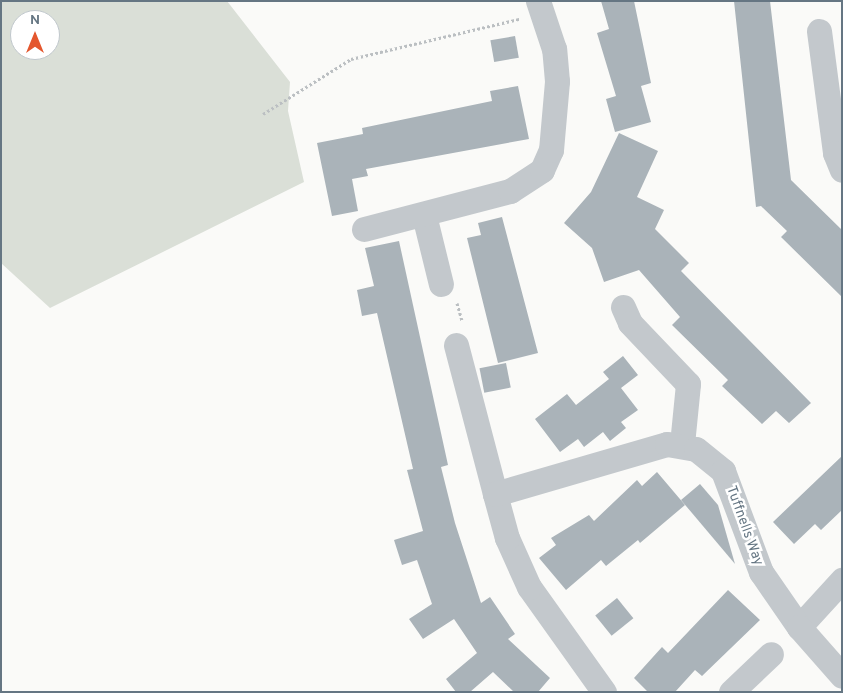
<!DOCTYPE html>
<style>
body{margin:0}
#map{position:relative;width:843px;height:693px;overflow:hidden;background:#fafaf8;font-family:Overpass,sans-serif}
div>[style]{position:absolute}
.green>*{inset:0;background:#dadfd7}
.building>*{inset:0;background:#aab3b9;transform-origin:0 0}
.path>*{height:3px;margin-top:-1.5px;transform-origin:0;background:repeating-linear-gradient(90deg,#bbbfc2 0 2.5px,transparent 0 5px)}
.minor>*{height:25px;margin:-12.5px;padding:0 12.5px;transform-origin:12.5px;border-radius:12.5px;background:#c3c8cc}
span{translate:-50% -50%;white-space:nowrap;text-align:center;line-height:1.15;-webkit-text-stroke:5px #fff;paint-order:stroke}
.street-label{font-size:14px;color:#657683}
.frame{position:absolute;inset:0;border:2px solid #657683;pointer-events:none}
.north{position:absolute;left:10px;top:10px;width:50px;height:50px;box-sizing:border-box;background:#fff;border:1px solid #c1c8cd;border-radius:50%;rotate:0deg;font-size:14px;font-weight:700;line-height:20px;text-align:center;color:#657683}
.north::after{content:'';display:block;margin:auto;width:18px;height:22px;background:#e4572e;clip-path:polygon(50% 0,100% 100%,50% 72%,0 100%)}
</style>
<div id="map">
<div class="green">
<div style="clip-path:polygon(evenodd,1px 1px,227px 1px,290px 82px,288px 111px,304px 182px,50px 308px,1px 263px,1px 1px,20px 20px,50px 20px,50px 50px,20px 50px,20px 20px)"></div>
</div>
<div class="building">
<div style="clip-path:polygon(601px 1px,634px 1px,651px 83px,641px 86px,651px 122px,615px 132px,606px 99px,616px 96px,597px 33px,609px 29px)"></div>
<div style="clip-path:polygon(734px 1px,770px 1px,791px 180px,842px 230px,842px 297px,781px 237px,787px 231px,761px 206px,756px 207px)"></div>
<div style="left:515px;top:36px;width:22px;height:25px;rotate:80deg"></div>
<div style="clip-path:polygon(518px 86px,529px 139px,366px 169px,368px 176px,352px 179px,358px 211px,332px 216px,317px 143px,363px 134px,362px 128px,492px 101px,490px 91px)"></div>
<div style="clip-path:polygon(619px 133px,658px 151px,637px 197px,664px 210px,655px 229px,689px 263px,681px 271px,811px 403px,789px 423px,776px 411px,762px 424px,722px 386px,728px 380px,672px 325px,680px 317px,639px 270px,604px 282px,592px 248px,564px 223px,591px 192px)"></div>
<div style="clip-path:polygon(502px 217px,538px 353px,498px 363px,467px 238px,481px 235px,478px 223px)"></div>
<div style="clip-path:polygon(399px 241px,448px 465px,441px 467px,455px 523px,481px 603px,490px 597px,515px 634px,508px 639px,550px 678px,538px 692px,514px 692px,493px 672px,470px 692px,456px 692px,446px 679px,477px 653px,454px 619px,423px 639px,409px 619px,432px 604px,417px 560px,402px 565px,394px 540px,423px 531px,407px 470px,413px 469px,377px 313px,362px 316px,357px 290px,374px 286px,365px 248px)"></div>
<div style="clip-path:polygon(623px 356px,638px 375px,621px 388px,638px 410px,621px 422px,626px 428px,610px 441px,603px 432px,584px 447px,578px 439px,560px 452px,535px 419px,567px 394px,576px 405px,609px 379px,603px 372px)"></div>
<div style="left:506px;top:363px;width:25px;height:27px;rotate:79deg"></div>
<div style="clip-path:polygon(842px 456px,842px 510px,821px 530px,815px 524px,794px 544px,773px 522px)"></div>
<div style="clip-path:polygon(657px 472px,685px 505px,640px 543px,638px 540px,606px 566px,601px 560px,566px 590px,539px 558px,556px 545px,551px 538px,589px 515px,594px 521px,637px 480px,642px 486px)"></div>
<div style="clip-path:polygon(700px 484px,718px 505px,735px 564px,681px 500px)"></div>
<div style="clip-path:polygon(728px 590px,760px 620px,702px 676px,695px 670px,675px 692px,648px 692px,634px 678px,662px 647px,668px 653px)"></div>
<div style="left:617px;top:598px;width:26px;height:28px;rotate:51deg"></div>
</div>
<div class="path">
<div style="left:263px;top:114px;width:104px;rotate:-32deg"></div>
<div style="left:351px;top:59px;width:173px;rotate:-13.4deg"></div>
<div style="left:457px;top:303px;width:19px;rotate:74deg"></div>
</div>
<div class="minor">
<div style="left:819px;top:31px;width:123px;rotate:82.5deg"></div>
<div style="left:835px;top:153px;width:18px;rotate:68deg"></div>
<div style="left:424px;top:215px;width:71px;rotate:76.2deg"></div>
<div style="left:364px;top:229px;width:151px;rotate:-14.6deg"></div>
<div style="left:510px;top:191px;width:38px;rotate:-33deg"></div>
<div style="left:542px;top:170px;width:22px;rotate:-66deg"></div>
<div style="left:551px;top:150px;width:69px;rotate:-85deg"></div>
<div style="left:557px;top:81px;width:32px;rotate:-95deg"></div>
<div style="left:554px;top:49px;width:51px;rotate:-108.4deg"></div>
<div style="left:623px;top:307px;width:17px;rotate:66deg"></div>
<div style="left:630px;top:323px;width:84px;rotate:46.4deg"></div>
<div style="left:688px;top:384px;width:60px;rotate:95.7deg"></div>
<div style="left:456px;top:345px;width:154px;rotate:75.3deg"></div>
<div style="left:799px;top:627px;width:64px;rotate:-47.5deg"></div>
<div style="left:604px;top:692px;width:129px;rotate:-125.5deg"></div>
<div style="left:529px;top:587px;width:54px;rotate:-114.2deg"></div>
<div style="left:507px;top:538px;width:46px;rotate:-105.3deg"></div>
<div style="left:495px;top:494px;width:179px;rotate:-16.2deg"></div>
<div style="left:667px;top:444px;width:29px;rotate:10deg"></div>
<div style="left:696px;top:449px;width:35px;rotate:39deg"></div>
<div style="left:723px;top:471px;width:108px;rotate:69.4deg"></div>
<div style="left:761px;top:572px;width:67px;rotate:55.4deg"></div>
<div style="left:799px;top:627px;width:65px;rotate:48.7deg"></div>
<div style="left:731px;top:692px;width:55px;rotate:-43.5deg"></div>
</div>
<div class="street-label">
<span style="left:744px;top:526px;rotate:70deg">Tuffnells Way</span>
</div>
<div class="frame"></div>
<div class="north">N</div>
</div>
